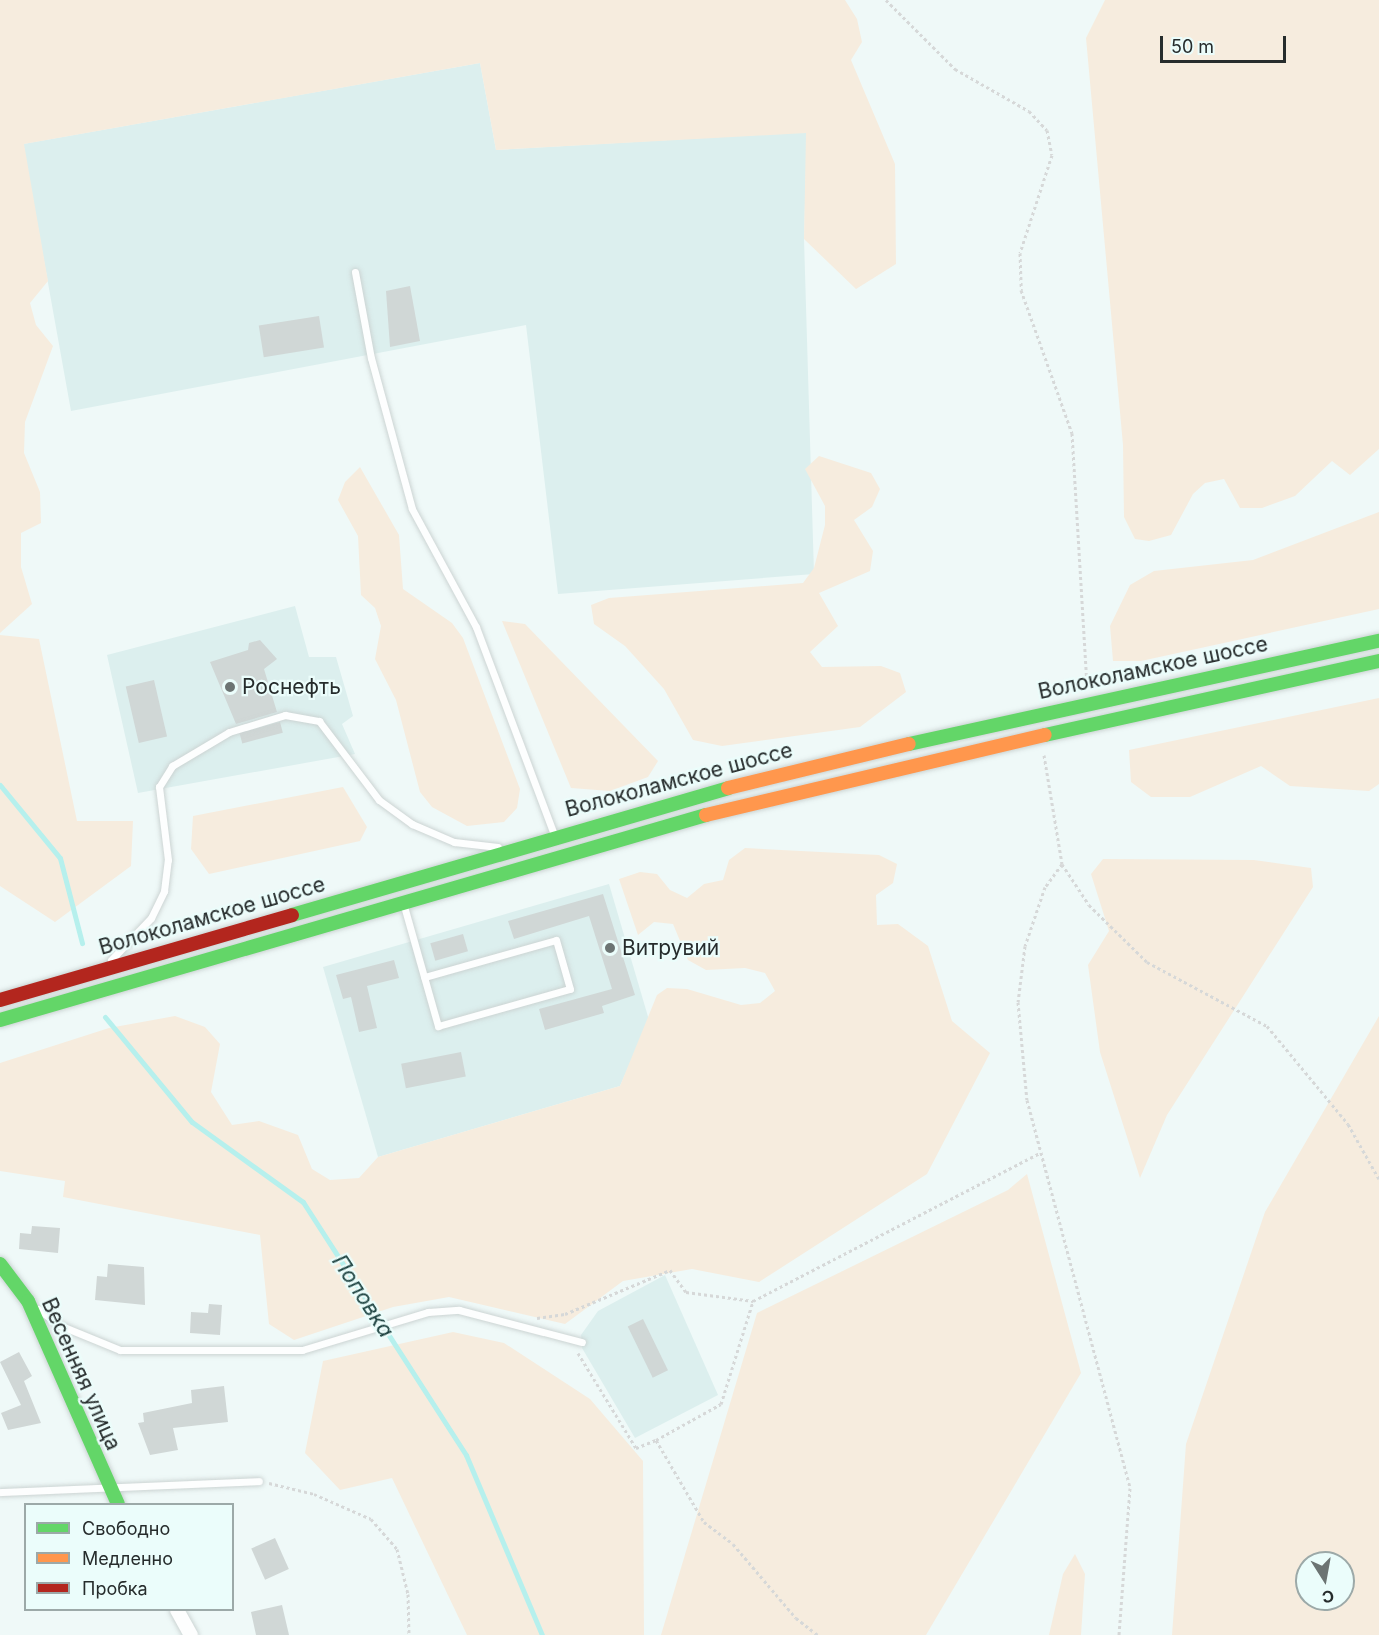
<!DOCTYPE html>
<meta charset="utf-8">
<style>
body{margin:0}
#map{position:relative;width:1379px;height:1635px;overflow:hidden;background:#eff9f8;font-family:Inter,sans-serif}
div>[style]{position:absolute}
.built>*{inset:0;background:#dcefee}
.green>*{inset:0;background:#f6ecde}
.stream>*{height:5px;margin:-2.5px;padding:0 2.5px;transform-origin:2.5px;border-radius:2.5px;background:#b6f0ed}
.building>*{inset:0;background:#d0d7d6;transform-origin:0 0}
.path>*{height:3px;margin-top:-1.5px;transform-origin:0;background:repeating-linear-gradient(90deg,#d6d8d8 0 3px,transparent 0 6px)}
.roads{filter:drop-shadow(0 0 2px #ccd4d3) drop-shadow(0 0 2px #ccd4d3)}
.lane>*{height:7px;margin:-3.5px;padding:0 3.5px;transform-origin:3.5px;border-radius:3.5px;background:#fdfefe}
.street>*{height:14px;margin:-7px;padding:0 7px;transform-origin:7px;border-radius:7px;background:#fdfefe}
.fast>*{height:14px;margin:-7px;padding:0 7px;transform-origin:7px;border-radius:7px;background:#63d668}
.slow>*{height:14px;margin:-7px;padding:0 7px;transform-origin:7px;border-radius:7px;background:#ff974d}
.jam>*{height:14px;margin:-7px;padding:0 7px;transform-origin:7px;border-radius:7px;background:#b3261e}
.dots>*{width:16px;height:16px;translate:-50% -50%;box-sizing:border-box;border:3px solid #ebfdfb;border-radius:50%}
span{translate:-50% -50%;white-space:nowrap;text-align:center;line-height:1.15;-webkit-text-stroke:4.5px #ebfdfb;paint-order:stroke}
.street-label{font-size:21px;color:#262c2c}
.poi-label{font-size:21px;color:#262c2c}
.left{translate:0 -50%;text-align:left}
.water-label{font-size:22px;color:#1e4341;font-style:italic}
.legend{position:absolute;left:24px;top:1503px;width:210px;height:108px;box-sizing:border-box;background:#ebfdfb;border:2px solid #9ca9a8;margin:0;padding:8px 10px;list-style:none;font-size:18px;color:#262c2c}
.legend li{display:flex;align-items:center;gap:12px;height:30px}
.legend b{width:30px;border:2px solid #9ca9a8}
.north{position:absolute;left:1295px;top:1551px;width:60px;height:60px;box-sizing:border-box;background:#ebfdfb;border:2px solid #9ca9a8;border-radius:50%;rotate:169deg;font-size:16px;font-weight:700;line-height:24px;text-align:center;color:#262c2c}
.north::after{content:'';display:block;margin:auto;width:21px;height:27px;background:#6c7473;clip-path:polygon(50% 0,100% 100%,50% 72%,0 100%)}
.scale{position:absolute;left:1160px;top:36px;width:126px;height:27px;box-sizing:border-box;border:3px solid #262c2c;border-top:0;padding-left:8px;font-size:18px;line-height:21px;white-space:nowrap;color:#262c2c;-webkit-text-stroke:4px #ebfdfb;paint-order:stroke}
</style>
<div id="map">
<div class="built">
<div style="clip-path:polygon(480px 63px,496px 150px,807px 132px,804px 239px,814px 574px,558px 594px,526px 325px,71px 411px,23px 144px)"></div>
<div style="clip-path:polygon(295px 606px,309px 657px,336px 657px,353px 716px,342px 724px,355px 754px,138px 793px,107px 655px)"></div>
<div style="clip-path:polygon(609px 884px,649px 1020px,620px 1086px,378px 1157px,323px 967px)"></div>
<div style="clip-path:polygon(665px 1275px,718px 1395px,635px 1438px,582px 1348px,581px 1335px,598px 1311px)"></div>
</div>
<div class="green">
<div style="clip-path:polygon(0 0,845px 0,857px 19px,862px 42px,851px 60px,895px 164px,896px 264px,856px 289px,804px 239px,806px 133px,496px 150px,480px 63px,24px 144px,48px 281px,30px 303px,36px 325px,53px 346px,25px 422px,24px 453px,40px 492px,41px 523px,21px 533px,21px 567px,32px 604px,0 633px)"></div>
<div style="clip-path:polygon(1105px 0,1379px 0,1379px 449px,1350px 475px,1332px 461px,1295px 496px,1262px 508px,1240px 508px,1224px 479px,1205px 483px,1193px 494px,1171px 535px,1149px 541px,1135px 539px,1124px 517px,1123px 445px,1086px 38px)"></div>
<div style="clip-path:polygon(819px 456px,871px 473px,880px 489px,872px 507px,854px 520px,873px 551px,870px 571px,819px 593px,838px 626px,810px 652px,822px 667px,881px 666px,900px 673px,906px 692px,860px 727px,722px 746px,693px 740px,664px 689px,625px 646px,594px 624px,591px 605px,609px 598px,803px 583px,814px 568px,825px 525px,825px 506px,805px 469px)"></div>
<div style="clip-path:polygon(360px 467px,399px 535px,403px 589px,452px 623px,463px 638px,520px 789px,517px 808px,504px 822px,467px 826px,432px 807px,420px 792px,396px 700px,375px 659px,381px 626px,375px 608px,361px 595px,358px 536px,338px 500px,345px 482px)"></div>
<div style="clip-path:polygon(1379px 512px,1379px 609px,1141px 661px,1113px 661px,1110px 626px,1130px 585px,1154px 571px,1253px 560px)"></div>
<div style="clip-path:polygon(502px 621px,525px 624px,658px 761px,648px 777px,610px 791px,571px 788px)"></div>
<div style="clip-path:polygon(0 635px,39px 639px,77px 821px,133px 821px,131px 866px,55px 922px,0 886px)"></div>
<div style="clip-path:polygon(1379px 698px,1379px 784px,1369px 791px,1290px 786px,1261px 766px,1190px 797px,1151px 797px,1131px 782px,1129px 750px)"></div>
<div style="clip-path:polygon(343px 787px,367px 827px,360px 841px,209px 874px,191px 849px,193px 816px)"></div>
<div style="clip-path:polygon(745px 848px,879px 855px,897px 864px,893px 883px,876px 895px,877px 925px,898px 924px,928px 946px,952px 1021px,990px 1053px,927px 1174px,759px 1282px,692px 1269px,623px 1281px,565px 1324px,449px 1297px,393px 1307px,294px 1340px,269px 1324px,260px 1235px,63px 1197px,65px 1181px,0 1171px,0 1063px,109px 1028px,175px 1016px,205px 1027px,220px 1044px,211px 1092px,232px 1125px,259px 1121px,298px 1135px,312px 1169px,330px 1180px,359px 1178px,378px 1157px,620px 1086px,657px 995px,667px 988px,687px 989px,741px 1005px,760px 1003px,775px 991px,765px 973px,745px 968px,706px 970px,688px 960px,673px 924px,654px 922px,638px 935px,619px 879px,640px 872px,657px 874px,670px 890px,687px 898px,704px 884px,723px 880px,729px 860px)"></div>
<div style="clip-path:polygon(1103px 859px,1254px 860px,1311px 868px,1313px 887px,1167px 1115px,1140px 1178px,1100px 1052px,1088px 965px,1109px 931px,1091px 874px)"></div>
<div style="clip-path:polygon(evenodd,1379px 1016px,1379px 1635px,1172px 1635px,1186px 1444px,1265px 1212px,1379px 1016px,1307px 1563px,1343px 1563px,1343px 1599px,1307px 1599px,1307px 1563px)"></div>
<div style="clip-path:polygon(1027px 1174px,1081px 1373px,926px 1635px,661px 1635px,757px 1313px,1008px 1190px)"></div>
<div style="clip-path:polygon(453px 1332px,504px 1343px,590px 1399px,643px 1461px,644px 1635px,467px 1635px,392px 1478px,340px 1490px,305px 1453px,323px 1361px)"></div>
<div style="clip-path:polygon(1075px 1554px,1085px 1574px,1081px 1635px,1049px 1635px,1063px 1574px)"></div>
</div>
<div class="stream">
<div style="left:0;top:785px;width:94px;rotate:50.6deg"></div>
<div style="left:60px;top:858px;width:88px;rotate:75.5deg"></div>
<div style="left:105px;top:1017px;width:136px;rotate:50.4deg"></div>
<div style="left:192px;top:1122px;width:137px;rotate:35.8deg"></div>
<div style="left:303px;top:1202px;width:301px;rotate:57.2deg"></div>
<div style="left:466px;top:1455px;width:195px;rotate:67.1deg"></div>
</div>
<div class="building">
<div style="clip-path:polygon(410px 286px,420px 341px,390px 347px,386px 291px)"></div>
<div style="left:319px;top:316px;width:32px;height:61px;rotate:81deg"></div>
<div style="clip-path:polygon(260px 640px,277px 659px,264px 669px,277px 712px,236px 724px,210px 662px,248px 650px,249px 643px)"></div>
<div style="left:154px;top:680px;width:58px;height:29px;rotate:77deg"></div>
<div style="left:280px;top:722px;width:11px;height:42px;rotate:75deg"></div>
<div style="clip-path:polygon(603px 894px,635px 995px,602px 1006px,604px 1013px,545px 1030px,539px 1009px,612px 989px,589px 916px,514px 939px,508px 921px)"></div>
<div style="left:463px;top:934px;width:18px;height:34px;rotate:74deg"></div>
<div style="clip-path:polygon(394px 960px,399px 978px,367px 986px,377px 1028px,359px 1032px,351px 997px,343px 999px,336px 975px)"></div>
<div style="left:461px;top:1052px;width:25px;height:61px;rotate:79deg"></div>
<div style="clip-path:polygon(32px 1226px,60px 1228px,58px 1253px,19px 1249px,20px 1233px,31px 1234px)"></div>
<div style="clip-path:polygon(108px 1264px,144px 1267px,145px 1305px,95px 1300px,97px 1276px,107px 1277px)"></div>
<div style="clip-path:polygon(209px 1304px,222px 1305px,220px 1335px,190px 1333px,191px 1312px,208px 1313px)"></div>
<div style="left:643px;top:1319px;width:57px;height:17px;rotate:64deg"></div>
<div style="clip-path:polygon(19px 1352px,32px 1376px,24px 1381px,41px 1423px,8px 1430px,1px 1413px,21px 1405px,0 1362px)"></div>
<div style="clip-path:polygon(224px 1386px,228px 1422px,173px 1428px,178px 1450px,150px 1455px,138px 1423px,144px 1422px,143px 1413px,192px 1403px,191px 1390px)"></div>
<div style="left:275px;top:1538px;width:34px;height:26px;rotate:66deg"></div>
<div style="clip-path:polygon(282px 1605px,289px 1635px,256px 1635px,251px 1612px)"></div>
</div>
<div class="path">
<div style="left:886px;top:0;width:98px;rotate:45deg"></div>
<div style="left:955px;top:69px;width:85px;rotate:29.6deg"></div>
<div style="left:1029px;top:111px;width:26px;rotate:47deg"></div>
<div style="left:1047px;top:130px;width:25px;rotate:79deg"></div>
<div style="left:1052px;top:155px;width:103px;rotate:108.1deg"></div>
<div style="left:1020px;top:253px;width:37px;rotate:88deg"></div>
<div style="left:1021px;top:290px;width:152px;rotate:70.4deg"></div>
<div style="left:1072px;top:433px;width:254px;rotate:86.6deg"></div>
<div style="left:1044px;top:755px;width:110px;rotate:80.6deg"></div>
<div style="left:1062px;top:864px;width:49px;rotate:56.6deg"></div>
<div style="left:1089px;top:905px;width:81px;rotate:44.5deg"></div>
<div style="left:1147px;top:962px;width:136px;rotate:28.1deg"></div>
<div style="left:1267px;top:1026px;width:127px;rotate:50.4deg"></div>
<div style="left:1348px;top:1124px;width:63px;rotate:60.6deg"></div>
<div style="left:1062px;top:864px;width:29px;rotate:126deg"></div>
<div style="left:1045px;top:887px;width:62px;rotate:108.7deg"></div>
<div style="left:1025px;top:946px;width:56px;rotate:97.1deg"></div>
<div style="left:1018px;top:1002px;width:98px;rotate:84.8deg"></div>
<div style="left:1027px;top:1100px;width:401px;rotate:75.1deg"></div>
<div style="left:1130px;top:1488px;width:147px;rotate:94.3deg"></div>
<div style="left:537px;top:1318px;width:28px;rotate:-8deg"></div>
<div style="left:565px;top:1314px;width:114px;rotate:-22.7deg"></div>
<div style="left:670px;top:1270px;width:27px;rotate:54deg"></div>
<div style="left:686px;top:1292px;width:68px;rotate:7.7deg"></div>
<div style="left:578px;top:1353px;width:111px;rotate:58.6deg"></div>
<div style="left:636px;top:1448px;width:22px;rotate:-22deg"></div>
<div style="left:656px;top:1440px;width:74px;rotate:-29deg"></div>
<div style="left:721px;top:1404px;width:108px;rotate:-72.7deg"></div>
<div style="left:753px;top:1301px;width:323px;rotate:-27.3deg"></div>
<div style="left:656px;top:1440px;width:95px;rotate:59.7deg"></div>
<div style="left:704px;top:1522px;width:36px;rotate:37deg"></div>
<div style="left:733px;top:1544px;width:97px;rotate:49.6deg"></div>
<div style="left:796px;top:1618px;width:28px;rotate:38deg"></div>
<div style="left:269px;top:1483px;width:46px;rotate:13.7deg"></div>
<div style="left:314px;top:1494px;width:62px;rotate:23.7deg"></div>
<div style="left:371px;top:1519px;width:40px;rotate:49deg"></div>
<div style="left:397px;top:1549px;width:46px;rotate:76.3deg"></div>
<div style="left:408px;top:1594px;width:41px;rotate:88.6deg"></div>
</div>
<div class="roads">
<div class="lane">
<div style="left:355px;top:272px;width:87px;rotate:79.5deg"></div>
<div style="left:371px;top:358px;width:156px;rotate:74.8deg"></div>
<div style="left:412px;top:509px;width:134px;rotate:61.5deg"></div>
<div style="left:476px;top:627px;width:222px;rotate:69.4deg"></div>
<div style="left:404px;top:906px;width:125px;rotate:74.2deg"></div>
<div style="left:438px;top:1026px;width:137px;rotate:-15.7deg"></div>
<div style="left:570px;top:989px;width:51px;rotate:-105.9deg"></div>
<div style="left:556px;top:940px;width:137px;rotate:164.3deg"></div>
<div style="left:111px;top:960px;width:58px;rotate:-46.4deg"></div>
<div style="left:151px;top:918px;width:30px;rotate:-64deg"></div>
<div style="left:164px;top:891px;width:31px;rotate:-83deg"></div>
<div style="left:168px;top:860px;width:74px;rotate:-97deg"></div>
<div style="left:159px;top:787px;width:25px;rotate:-58deg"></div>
<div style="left:172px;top:766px;width:66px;rotate:-30.8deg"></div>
<div style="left:229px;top:732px;width:59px;rotate:-16.9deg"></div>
<div style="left:285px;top:715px;width:35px;rotate:10deg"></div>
<div style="left:319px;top:721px;width:99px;rotate:52.8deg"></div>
<div style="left:379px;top:800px;width:41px;rotate:36deg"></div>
<div style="left:412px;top:824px;width:46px;rotate:23.2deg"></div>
<div style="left:454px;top:842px;width:44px;rotate:6.5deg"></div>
<div style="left:38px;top:1309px;width:26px;rotate:37deg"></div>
<div style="left:59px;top:1325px;width:66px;rotate:22.3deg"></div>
<div style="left:120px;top:1350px;width:182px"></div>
<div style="left:302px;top:1350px;width:132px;rotate:-16.8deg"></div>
<div style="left:428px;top:1312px;width:31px;rotate:-4deg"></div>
<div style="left:459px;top:1310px;width:127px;rotate:14.6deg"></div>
<div style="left:0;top:1492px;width:259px;rotate:-2.4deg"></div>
</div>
<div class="street">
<div style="left:177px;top:1610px;width:29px;rotate:61deg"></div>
</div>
<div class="fast">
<div style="left:1045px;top:735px;width:342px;rotate:-12.5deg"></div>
<div style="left:909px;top:744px;width:481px;rotate:-12.4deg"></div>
<div style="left:292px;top:915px;width:454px;rotate:-16.2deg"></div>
<div style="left:0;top:1020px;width:735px;rotate:-16.19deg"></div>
<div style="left:0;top:1264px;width:46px;rotate:52.9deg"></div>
<div style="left:28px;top:1301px;width:222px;rotate:66.1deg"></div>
</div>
<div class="slow">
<div style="left:728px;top:788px;width:186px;rotate:-13.7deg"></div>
<div style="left:706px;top:815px;width:348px;rotate:-13.3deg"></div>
</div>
<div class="jam">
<div style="left:0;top:1000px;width:304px;rotate:-16.2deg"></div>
</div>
</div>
<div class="dots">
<div style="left:230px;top:687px;background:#6c7473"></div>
<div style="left:610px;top:948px;background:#6c7473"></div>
</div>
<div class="street-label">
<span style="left:1153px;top:668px;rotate:-12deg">Волоколамское шоссе</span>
<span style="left:679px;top:780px;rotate:-15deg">Волоколамское шоссе</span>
<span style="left:212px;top:916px;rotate:-16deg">Волоколамское шоссе</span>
<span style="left:81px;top:1374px;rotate:66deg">Весенняя улица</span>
</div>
<div class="poi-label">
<span class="left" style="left:242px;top:687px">Роснефть</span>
<span class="left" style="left:622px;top:948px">Витрувий</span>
</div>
<div class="water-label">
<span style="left:363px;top:1296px;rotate:57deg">Поповка</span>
</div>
<ul class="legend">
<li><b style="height:8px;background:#63d668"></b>Свободно</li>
<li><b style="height:8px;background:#ff974d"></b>Медленно</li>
<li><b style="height:8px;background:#b3261e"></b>Пробка</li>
</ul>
<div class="north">С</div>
<div class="scale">50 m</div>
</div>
